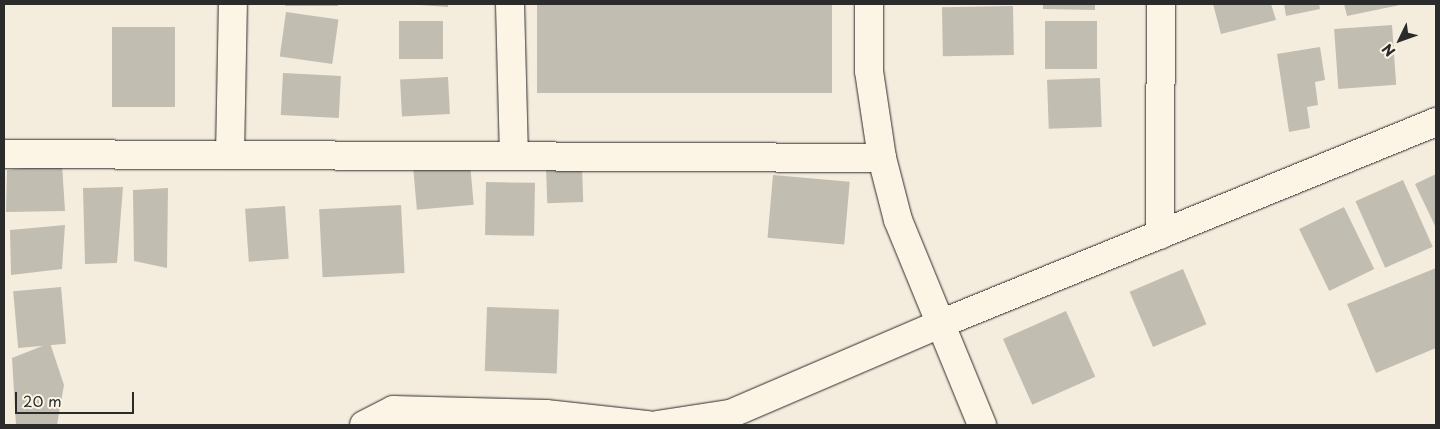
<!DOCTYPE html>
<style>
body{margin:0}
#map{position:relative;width:1440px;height:429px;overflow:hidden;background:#f4edde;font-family:"Playpen Sans",sans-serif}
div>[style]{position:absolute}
.building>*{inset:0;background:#c2bdb1;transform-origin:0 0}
.roads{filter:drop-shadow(0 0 1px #2b2b2b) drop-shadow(0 0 1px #2b2b2b)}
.minor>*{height:28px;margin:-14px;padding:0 14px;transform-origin:14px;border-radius:14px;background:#fcf5e5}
span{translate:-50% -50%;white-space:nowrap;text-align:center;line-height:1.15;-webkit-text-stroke:4px #fcf5e5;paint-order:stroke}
.frame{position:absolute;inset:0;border:5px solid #2b2b2b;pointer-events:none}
.north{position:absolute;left:1375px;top:15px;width:50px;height:50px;-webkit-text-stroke:4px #fcf5e5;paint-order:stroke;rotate:228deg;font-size:14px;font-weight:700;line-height:20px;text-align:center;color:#2b2b2b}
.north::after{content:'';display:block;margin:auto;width:18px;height:22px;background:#2b2b2b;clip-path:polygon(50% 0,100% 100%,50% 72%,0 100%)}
.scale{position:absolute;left:15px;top:392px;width:119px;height:22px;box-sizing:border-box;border:2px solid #2b2b2b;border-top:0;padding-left:6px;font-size:15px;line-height:18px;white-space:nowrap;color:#2b2b2b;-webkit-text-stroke:4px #fcf5e5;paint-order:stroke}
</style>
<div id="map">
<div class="building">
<div style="left:285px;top:4px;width:53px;height:2px"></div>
<div style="clip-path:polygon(419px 4px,448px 4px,448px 7px,419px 5px)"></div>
<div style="left:537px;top:4px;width:295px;height:89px"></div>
<div style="clip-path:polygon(1043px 4px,1095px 4px,1095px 10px,1043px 9px)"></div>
<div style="clip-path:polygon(1213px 4px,1271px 4px,1276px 20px,1221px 34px)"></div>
<div style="clip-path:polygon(1284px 4px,1319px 4px,1320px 9px,1286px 16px)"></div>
<div style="clip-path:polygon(1344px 4px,1400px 4px,1400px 5px,1347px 16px)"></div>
<div style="left:1013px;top:6px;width:49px;height:71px;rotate:89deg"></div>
<div style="left:286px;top:12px;width:53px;height:45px;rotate:8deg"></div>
<div style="left:399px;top:21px;width:44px;height:38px"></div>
<div style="left:1045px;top:21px;width:52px;height:48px"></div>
<div style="left:1392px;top:25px;width:60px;height:58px;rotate:86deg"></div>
<div style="left:112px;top:27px;width:63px;height:80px"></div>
<div style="clip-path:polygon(1320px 47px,1325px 80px,1315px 82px,1318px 105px,1307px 107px,1310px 128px,1289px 132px,1277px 54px)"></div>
<div style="left:283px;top:73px;width:58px;height:42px;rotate:3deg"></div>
<div style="left:448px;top:77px;width:37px;height:48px;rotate:87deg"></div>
<div style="left:1100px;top:78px;width:49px;height:53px;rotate:88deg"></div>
<div style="left:470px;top:163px;width:42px;height:57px;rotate:85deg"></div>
<div style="clip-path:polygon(62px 164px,65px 211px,6px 212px,7px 170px)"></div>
<div style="left:582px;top:166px;width:36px;height:36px;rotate:88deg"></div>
<div style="clip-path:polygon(1436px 174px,1436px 228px,1415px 184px)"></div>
<div style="left:773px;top:175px;width:77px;height:63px;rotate:5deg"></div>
<div style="left:1403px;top:180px;width:73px;height:52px;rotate:66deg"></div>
<div style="left:486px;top:182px;width:49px;height:53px;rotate:1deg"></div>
<div style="clip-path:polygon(123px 187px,117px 263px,85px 264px,83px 188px)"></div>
<div style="clip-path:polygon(168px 188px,167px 268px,134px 261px,133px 190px)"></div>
<div style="left:401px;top:205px;width:68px;height:82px;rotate:87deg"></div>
<div style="left:285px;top:206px;width:53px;height:40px;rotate:86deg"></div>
<div style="left:1344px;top:207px;width:69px;height:50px;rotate:64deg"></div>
<div style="clip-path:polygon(65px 225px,62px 269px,11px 275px,10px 230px)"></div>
<div style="clip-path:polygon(1436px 268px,1436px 348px,1376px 373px,1347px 304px)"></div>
<div style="left:1183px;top:269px;width:60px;height:58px;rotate:67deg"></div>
<div style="left:61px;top:287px;width:57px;height:48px;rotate:85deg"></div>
<div style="left:487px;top:307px;width:72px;height:64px;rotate:2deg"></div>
<div style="left:1066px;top:311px;width:72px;height:69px;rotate:66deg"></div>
<div style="clip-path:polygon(50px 343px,64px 385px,57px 425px,16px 425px,12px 358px)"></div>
</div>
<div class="roads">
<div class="minor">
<div style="left:510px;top:4px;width:152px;rotate:88.5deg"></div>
<div style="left:869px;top:4px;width:67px;rotate:90deg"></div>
<div style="left:869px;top:71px;width:88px;rotate:81.5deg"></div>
<div style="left:882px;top:158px;width:64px;rotate:75.5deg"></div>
<div style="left:898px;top:220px;width:222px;rotate:67.7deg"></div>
<div style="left:4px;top:154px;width:878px;rotate:0.26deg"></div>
<div style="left:230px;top:155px;width:151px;rotate:-88.9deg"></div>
<div style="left:1160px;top:235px;width:231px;rotate:-89.8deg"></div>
<div style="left:364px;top:425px;width:33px;rotate:-27deg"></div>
<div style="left:393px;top:410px;width:153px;rotate:1.5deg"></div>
<div style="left:546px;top:414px;width:103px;rotate:6.2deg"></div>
<div style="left:657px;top:425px;width:74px;rotate:-8.6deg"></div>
<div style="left:730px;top:414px;width:228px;rotate:-23.2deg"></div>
<div style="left:940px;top:324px;width:536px;rotate:-22.16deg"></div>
</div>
</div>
<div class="frame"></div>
<div class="north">N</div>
<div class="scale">20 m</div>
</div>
